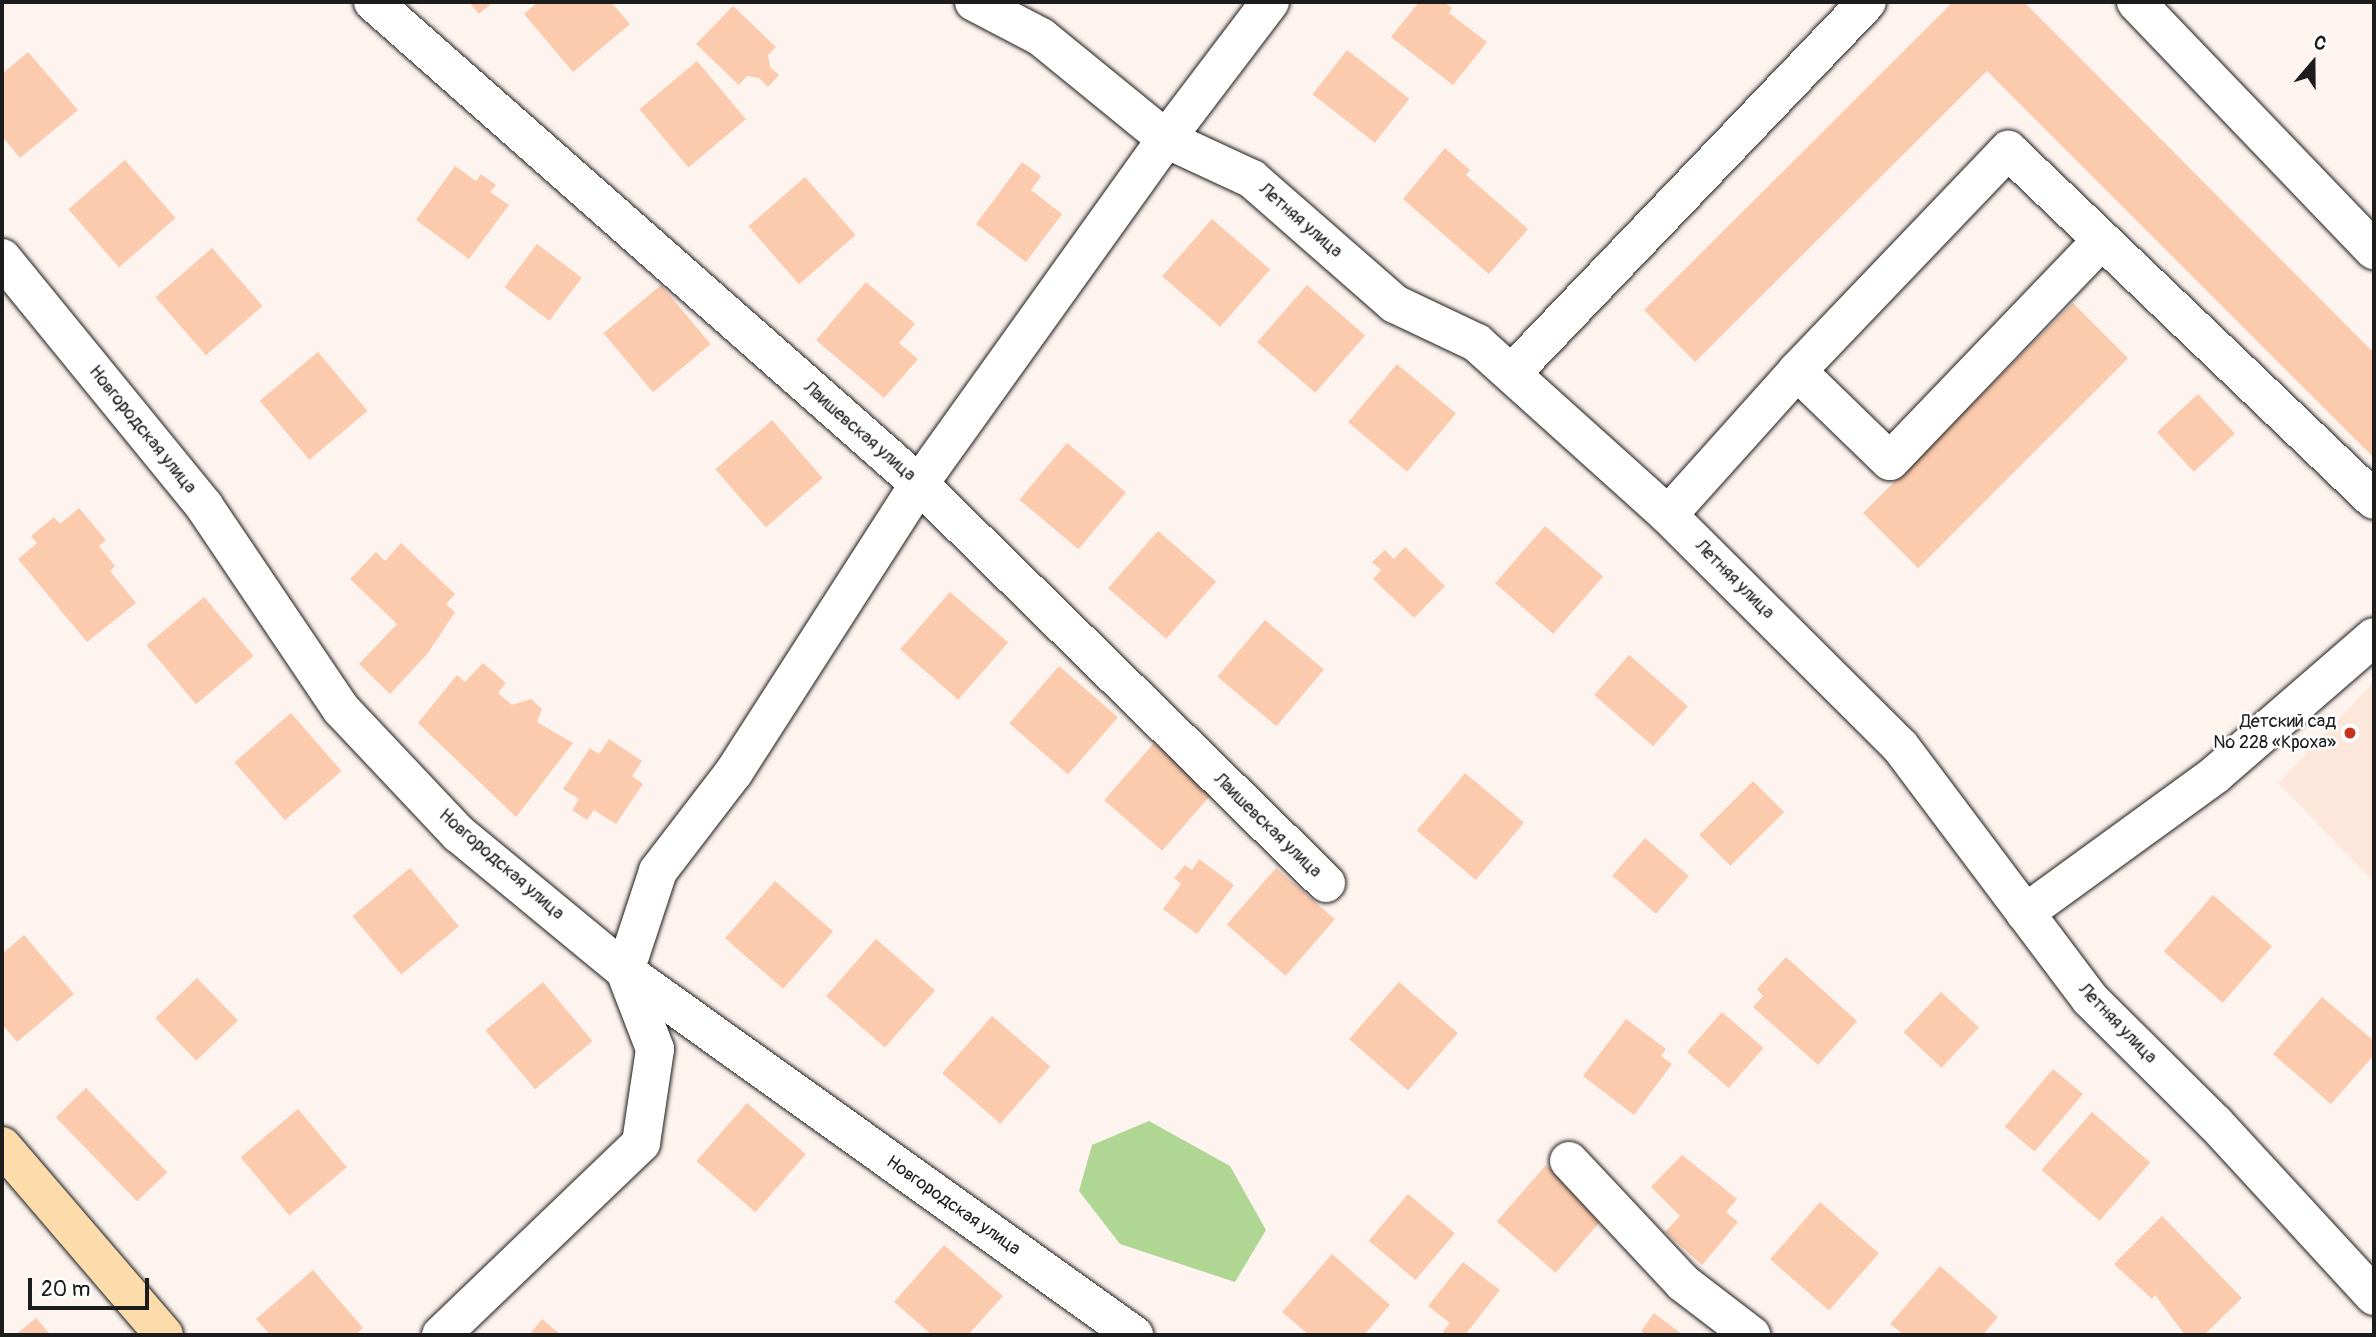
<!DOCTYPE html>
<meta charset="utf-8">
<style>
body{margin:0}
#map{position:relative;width:2376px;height:1337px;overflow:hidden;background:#fef4ef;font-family:Pangolin,sans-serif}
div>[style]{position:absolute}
.built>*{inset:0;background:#fde7db}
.green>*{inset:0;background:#afd692}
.building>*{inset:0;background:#fccaad;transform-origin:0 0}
.roads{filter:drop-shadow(0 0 2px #1c1c1c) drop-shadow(0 0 2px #1c1c1c)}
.minor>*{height:38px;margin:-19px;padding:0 19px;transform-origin:19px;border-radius:19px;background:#fff}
.major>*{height:38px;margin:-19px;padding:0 19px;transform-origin:19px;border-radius:19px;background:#fddcac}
.dots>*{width:19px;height:19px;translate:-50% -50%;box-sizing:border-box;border:4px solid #fff;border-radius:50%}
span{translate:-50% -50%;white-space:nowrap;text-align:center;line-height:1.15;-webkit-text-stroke:5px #fff;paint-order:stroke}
.street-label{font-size:18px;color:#1c1c1c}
.poi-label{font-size:18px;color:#1c1c1c}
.right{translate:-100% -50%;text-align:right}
.frame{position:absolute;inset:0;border:4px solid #1c1c1c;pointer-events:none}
.north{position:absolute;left:2278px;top:28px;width:70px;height:70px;-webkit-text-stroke:5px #fff;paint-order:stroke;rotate:20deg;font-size:19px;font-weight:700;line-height:28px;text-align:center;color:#1c1c1c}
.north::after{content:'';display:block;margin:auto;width:24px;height:32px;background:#1c1c1c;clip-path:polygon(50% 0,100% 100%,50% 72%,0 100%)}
.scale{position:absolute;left:28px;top:1278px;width:121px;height:32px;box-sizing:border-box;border:4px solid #1c1c1c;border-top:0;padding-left:9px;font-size:21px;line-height:24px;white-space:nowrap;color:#1c1c1c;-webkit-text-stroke:5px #fff;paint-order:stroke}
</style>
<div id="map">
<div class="built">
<div style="clip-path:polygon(2374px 682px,2374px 882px,2278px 783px)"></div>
</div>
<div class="green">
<div style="clip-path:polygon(1149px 1121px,1230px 1166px,1266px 1230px,1235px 1282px,1120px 1244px,1079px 1191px,1092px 1145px)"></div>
</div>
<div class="building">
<div style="clip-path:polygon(469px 2px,493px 2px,479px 14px)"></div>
<div style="clip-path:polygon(538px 2px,611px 2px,630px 24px,573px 72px,524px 14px)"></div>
<div style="clip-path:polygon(1419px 2px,1444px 2px,1452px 8px,1449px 13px,1487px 42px,1453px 85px,1391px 37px)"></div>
<div style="clip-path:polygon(1953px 2px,2024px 2px,2374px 353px,2374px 458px,1987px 71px,1695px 362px,1644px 310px)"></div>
<div style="clip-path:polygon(733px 6px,776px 47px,768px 55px,770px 67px,779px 75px,768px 87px,759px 78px,747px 76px,739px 85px,696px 44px)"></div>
<div style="left:1347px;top:50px;width:79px;height:56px;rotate:38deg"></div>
<div style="clip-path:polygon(28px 52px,78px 110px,20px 158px,2px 136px,2px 74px)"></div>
<div style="left:697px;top:61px;width:76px;height:75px;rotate:50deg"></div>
<div style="clip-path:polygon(1445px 148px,1470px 170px,1466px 175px,1528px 229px,1489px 274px,1403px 199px)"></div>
<div style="left:125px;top:160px;width:77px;height:75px;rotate:49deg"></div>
<div style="clip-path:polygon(1022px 162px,1041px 176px,1031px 190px,1062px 214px,1026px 262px,976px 224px)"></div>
<div style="clip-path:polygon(455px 166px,476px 181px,481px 174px,496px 185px,490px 192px,509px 205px,469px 259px,416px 220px)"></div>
<div style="left:805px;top:177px;width:77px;height:75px;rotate:49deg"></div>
<div style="left:1212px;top:219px;width:77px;height:76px;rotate:41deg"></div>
<div style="left:537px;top:244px;width:56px;height:54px;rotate:37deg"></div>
<div style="left:212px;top:248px;width:77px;height:75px;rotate:49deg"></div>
<div style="clip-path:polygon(866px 282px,915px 324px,899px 343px,918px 359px,884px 398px,816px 340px)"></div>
<div style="left:661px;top:285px;width:77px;height:75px;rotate:50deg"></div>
<div style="left:1307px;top:285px;width:77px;height:76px;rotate:41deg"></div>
<div style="left:2073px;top:303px;width:78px;height:297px;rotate:45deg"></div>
<div style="left:318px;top:352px;width:77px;height:76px;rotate:50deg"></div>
<div style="left:1397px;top:364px;width:77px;height:76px;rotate:40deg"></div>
<div style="left:2198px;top:394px;width:54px;height:56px;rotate:47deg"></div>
<div style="left:772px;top:420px;width:77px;height:75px;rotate:49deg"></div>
<div style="left:1067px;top:443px;width:77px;height:74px;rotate:40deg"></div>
<div style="clip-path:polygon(79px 508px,106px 540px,99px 546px,115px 566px,110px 571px,136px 603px,87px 642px,18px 559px,37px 543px,31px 536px,54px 517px,60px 524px)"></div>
<div style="left:1545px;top:526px;width:77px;height:76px;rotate:41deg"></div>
<div style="left:1158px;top:531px;width:77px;height:76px;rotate:41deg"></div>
<div style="clip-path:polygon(401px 543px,455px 594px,446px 604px,455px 612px,428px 653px,390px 694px,359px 664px,397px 624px,350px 579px,376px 552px,385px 561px)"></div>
<div style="clip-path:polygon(1405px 547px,1445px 586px,1414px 618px,1373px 579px,1381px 570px,1372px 562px,1385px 550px,1394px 559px)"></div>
<div style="left:950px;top:592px;width:77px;height:76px;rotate:41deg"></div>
<div style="left:204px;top:597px;width:77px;height:75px;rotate:50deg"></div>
<div style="left:1265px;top:620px;width:77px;height:74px;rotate:40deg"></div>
<div style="left:1629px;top:655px;width:78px;height:53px;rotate:41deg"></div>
<div style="clip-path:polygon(483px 663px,506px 683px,498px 693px,512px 705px,531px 699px,542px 709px,537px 722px,573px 743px,516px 817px,418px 723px,457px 675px,465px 682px)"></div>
<div style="left:1059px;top:666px;width:78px;height:76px;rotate:41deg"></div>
<div style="left:291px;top:713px;width:77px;height:75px;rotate:49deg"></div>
<div style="clip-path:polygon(609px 739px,642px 761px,632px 776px,643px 784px,616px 824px,594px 810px,587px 820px,572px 810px,579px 799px,563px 789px,590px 748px,599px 754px)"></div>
<div style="left:1154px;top:743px;width:77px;height:76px;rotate:41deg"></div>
<div style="left:1465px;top:773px;width:77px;height:75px;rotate:40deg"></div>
<div style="left:1753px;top:781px;width:44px;height:76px;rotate:45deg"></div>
<div style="left:1645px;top:838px;width:58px;height:50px;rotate:41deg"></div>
<div style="clip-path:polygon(1199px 859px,1234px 885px,1197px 934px,1163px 909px,1181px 884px,1174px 878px,1185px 865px,1192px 870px)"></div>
<div style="left:410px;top:868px;width:76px;height:75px;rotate:50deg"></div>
<div style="left:1276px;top:868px;width:78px;height:75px;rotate:41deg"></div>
<div style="left:775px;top:881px;width:77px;height:76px;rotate:41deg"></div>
<div style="left:2213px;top:895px;width:78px;height:75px;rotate:41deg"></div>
<div style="clip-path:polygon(24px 935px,74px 994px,17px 1042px,2px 1024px,2px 954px)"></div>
<div style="left:876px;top:939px;width:78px;height:76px;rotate:41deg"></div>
<div style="clip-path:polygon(1786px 957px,1857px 1021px,1818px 1065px,1753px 1007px,1763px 996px,1757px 989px)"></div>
<div style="left:197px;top:978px;width:59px;height:58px;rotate:46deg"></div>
<div style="left:543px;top:982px;width:77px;height:75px;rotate:50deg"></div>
<div style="left:1399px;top:982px;width:78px;height:76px;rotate:41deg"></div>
<div style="left:1941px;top:992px;width:52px;height:55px;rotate:43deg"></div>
<div style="clip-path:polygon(2322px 997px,2374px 1041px,2374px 1055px,2331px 1104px,2273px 1054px)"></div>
<div style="left:1722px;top:1012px;width:55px;height:53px;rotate:41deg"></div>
<div style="left:992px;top:1016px;width:77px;height:76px;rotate:41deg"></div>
<div style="clip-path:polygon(1626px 1019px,1666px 1049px,1661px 1056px,1672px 1064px,1634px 1115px,1583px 1076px)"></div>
<div style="left:2053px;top:1069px;width:39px;height:75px;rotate:40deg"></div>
<div style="left:86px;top:1088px;width:117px;height:42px;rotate:46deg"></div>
<div style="left:747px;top:1103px;width:78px;height:77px;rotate:41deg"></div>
<div style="left:298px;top:1109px;width:76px;height:75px;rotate:50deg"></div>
<div style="left:2092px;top:1112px;width:77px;height:77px;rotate:41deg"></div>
<div style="clip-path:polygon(1682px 1155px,1737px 1199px,1726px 1212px,1738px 1222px,1702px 1265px,1665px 1232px,1680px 1216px,1651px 1187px)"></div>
<div style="left:1546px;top:1165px;width:78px;height:75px;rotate:41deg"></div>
<div style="left:1408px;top:1194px;width:61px;height:61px;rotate:40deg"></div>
<div style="left:1820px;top:1202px;width:78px;height:76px;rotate:41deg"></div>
<div style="clip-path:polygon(2162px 1216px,2242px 1298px,2204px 1335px,2185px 1335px,2155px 1295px,2152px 1299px,2114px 1264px)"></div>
<div style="clip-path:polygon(944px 1245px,1003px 1296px,968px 1335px,932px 1335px,894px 1302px)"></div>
<div style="clip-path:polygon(1332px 1254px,1390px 1305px,1364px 1335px,1309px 1335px,1282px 1312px)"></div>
<div style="clip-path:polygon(1463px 1262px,1500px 1290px,1465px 1335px,1447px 1335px,1443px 1332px,1450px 1323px,1428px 1306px)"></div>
<div style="clip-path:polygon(1940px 1266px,1998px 1317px,1983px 1335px,1904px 1335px,1890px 1324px)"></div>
<div style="clip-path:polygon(313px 1270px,363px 1328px,355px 1335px,270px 1335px,256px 1319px)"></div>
<div style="clip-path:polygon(1654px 1313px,1683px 1335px,1647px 1335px,1641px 1331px)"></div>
<div style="clip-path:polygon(36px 1318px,51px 1335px,15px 1335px)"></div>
<div style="clip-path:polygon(542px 1319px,561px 1335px,529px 1335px)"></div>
</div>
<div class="roads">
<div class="minor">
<div style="left:373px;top:2px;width:728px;rotate:41.44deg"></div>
<div style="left:919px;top:484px;width:570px;rotate:44.43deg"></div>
<div style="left:974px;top:2px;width:76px;rotate:27.6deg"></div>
<div style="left:1041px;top:37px;width:161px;rotate:39.2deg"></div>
<div style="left:1166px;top:139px;width:95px;rotate:24.9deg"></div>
<div style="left:1252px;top:179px;width:190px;rotate:41.2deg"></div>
<div style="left:1395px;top:304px;width:91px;rotate:25.4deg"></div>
<div style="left:1477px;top:343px;width:257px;rotate:42deg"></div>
<div style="left:1668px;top:515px;width:327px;rotate:44.9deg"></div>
<div style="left:1900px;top:746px;width:316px;rotate:53.1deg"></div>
<div style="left:2090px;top:999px;width:176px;rotate:44.8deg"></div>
<div style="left:2215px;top:1123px;width:235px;rotate:47.4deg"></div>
<div style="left:2136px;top:2px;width:344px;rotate:46.2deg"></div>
<div style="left:2px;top:258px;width:320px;rotate:50.8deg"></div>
<div style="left:204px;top:506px;width:245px;rotate:56deg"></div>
<div style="left:341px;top:709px;width:172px;rotate:46.7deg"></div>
<div style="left:459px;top:834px;width:215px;rotate:39.5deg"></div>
<div style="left:625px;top:971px;width:626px;rotate:35.57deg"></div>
<div style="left:1797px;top:371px;width:129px;rotate:44.1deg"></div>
<div style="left:1890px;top:461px;width:306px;rotate:-46.2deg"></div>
<div style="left:1512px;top:373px;width:513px;rotate:-46.26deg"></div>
<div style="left:1668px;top:515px;width:193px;rotate:-48.1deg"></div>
<div style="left:1797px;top:371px;width:306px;rotate:-46.3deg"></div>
<div style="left:2008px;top:150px;width:506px;rotate:43.72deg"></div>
<div style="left:2025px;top:913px;width:236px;rotate:-36deg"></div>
<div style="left:2216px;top:774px;width:209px;rotate:-40.9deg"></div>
<div style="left:1569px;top:1161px;width:167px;rotate:46.9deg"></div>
<div style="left:1683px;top:1283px;width:86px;rotate:37.4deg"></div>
<div style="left:441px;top:1335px;width:277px;rotate:-43.8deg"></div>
<div style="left:641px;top:1143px;width:95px;rotate:-81.5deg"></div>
<div style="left:655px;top:1049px;width:84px;rotate:-111deg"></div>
<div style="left:625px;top:971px;width:105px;rotate:-71.7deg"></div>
<div style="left:658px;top:871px;width:125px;rotate:-52.5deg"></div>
<div style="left:734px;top:772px;width:342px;rotate:-57.3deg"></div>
<div style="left:919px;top:484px;width:424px;rotate:-54.4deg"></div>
<div style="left:1166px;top:139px;width:172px;rotate:-52.8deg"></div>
</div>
<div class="major">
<div style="left:2px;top:1146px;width:249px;rotate:49.4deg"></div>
</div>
</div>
<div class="dots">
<div style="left:2350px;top:733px;background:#c8321e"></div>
</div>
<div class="street-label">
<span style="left:1300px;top:221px;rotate:41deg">Летняя улица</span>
<span style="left:142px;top:430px;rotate:51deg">Новгородская улица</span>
<span style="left:859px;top:432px;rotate:41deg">Лаишевская улица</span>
<span style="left:1734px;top:580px;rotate:45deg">Летняя улица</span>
<span style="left:1267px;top:826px;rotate:44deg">Лаишевская улица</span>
<span style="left:501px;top:865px;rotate:41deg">Новгородская улица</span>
<span style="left:2117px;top:1024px;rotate:46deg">Летняя улица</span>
<span style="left:953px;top:1206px;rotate:35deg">Новгородская улица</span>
</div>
<div class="poi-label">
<span class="right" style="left:2336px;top:733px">Детский сад<br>№ 228 «Кроха»</span>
</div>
<div class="frame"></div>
<div class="north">С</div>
<div class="scale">20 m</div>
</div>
